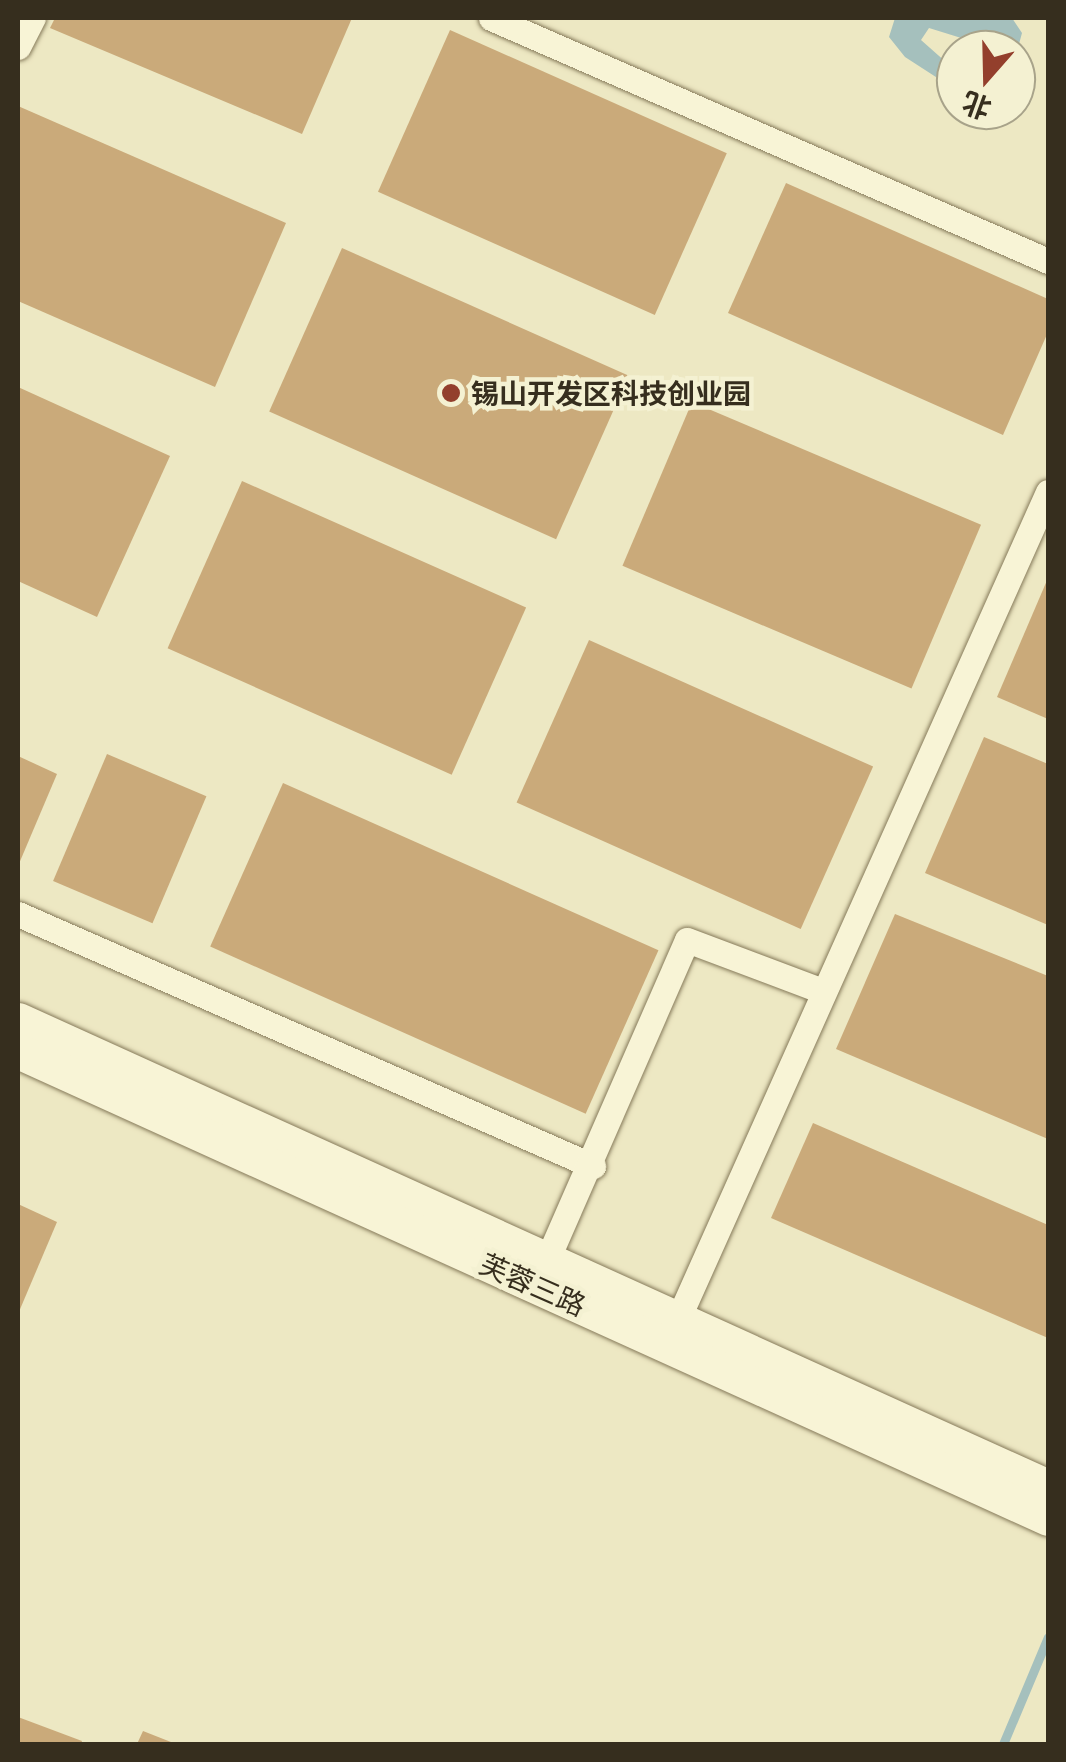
<!DOCTYPE html>
<meta charset="utf-8">
<style>
body{margin:0}
#map{position:relative;width:1066px;height:1762px;overflow:hidden;background:#ede8c3;font-family:"Noto Serif","Noto Sans SC",serif}
div>[style]{position:absolute}
.water>*{inset:0;background:#a5c0bd}
.stream>*{height:9px;margin:-4.5px;padding:0 4.5px;transform-origin:4.5px;border-radius:4.5px;background:#a5c0bd}
.building>*{inset:0;background:#caaa7a;transform-origin:0 0}
.roads{filter:drop-shadow(0 0 2px #867a5a) drop-shadow(0 0 2px #867a5a)}
.minor>*{height:25px;margin:-12.5px;padding:0 12.5px;transform-origin:12.5px;border-radius:12.5px;background:#f8f4d6}
.secondary>*{height:35px;margin:-17.5px;padding:0 17.5px;transform-origin:17.5px;border-radius:17.5px;background:#f8f4d6}
.dots>*{width:28px;height:28px;translate:-50% -50%;box-sizing:border-box;border:5px solid #f4f1d2;border-radius:50%}
span{translate:-50% -50%;white-space:nowrap;text-align:center;line-height:1.15;-webkit-text-stroke:9px #f4f1d2;paint-order:stroke}
.poi-label{font-size:28px;color:#362e1e;font-weight:700}
.left{translate:0 -50%;text-align:left}
.street-label{font-size:28px;color:#362e1e}
.frame{position:absolute;inset:0;border:20px solid #362e1e;pointer-events:none}
.north{position:absolute;left:936px;top:30px;width:100px;height:100px;box-sizing:border-box;background:#f4f1d2;border:2px solid #a8a38a;border-radius:50%;rotate:200deg;font-size:28px;font-weight:700;line-height:40px;text-align:center;color:#362e1e}
.north::after{content:'';display:block;margin:auto;width:35px;height:45px;background:#933f2c;clip-path:polygon(50% 0,100% 100%,50% 72%,0 100%)}
</style>
<div id="map">
<div class="water">
<div style="clip-path:polygon(895px 18px,1012px 18px,1022px 33px,1016px 55px,929px 28px,921px 40px,956px 71px,956px 90px,905px 57px,889px 37px)"></div>
</div>
<div class="stream">
<div style="left:1003px;top:1744px;width:116px;rotate:-67.2deg"></div>
</div>
<div class="building">
<div style="clip-path:polygon(55px 18px,352px 18px,302px 134px,50px 28px)"></div>
<div style="left:450px;top:30px;width:303px;height:177px;rotate:24deg"></div>
<div style="clip-path:polygon(18px 106px,286px 223px,215px 387px,18px 301px)"></div>
<div style="clip-path:polygon(786px 183px,1048px 299px,1048px 332px,1003px 435px,728px 313px)"></div>
<div style="left:342px;top:248px;width:314px;height:179px;rotate:24deg"></div>
<div style="clip-path:polygon(18px 387px,170px 456px,97px 617px,18px 581px)"></div>
<div style="left:692px;top:402px;width:314px;height:178px;rotate:23deg"></div>
<div style="left:242px;top:481px;width:311px;height:183px;rotate:24deg"></div>
<div style="clip-path:polygon(1048px 578px,1048px 719px,997px 697px)"></div>
<div style="left:589px;top:640px;width:311px;height:178px;rotate:24deg"></div>
<div style="clip-path:polygon(984px 737px,1048px 764px,1048px 925px,925px 873px)"></div>
<div style="left:107px;top:754px;width:108px;height:138px;rotate:23deg"></div>
<div style="clip-path:polygon(18px 756px,57px 774px,18px 866px)"></div>
<div style="left:283px;top:783px;width:411px;height:179px;rotate:24deg"></div>
<div style="clip-path:polygon(895px 914px,1048px 976px,1048px 1139px,836px 1049px)"></div>
<div style="clip-path:polygon(813px 1123px,1048px 1225px,1048px 1338px,771px 1218px)"></div>
<div style="clip-path:polygon(18px 1204px,57px 1222px,18px 1314px)"></div>
<div style="clip-path:polygon(18px 1717px,82px 1741px,81px 1744px,18px 1744px)"></div>
<div style="clip-path:polygon(143px 1731px,176px 1744px,137px 1744px)"></div>
</div>
<div class="roads">
<div class="minor">
<div style="left:491px;top:18px;width:608px;rotate:23.57deg"></div>
<div style="left:18px;top:47px;width:33px;rotate:-63deg"></div>
<div style="left:18px;top:914px;width:628px;rotate:23.67deg"></div>
<div style="left:547px;top:1260px;width:349px;rotate:-66.4deg"></div>
<div style="left:687px;top:940px;width:142px;rotate:20.6deg"></div>
<div style="left:678px;top:1319px;width:906px;rotate:-65.9deg"></div>
</div>
<div class="secondary">
<div style="left:18px;top:1020px;width:1131px;rotate:24.39deg"></div>
<div style="left:18px;top:1051px;width:1131px;rotate:24.39deg"></div>
</div>
</div>
<div class="dots">
<div style="left:451px;top:393px;background:#933f2c"></div>
</div>
<div class="poi-label">
<span class="left" style="left:471px;top:393px">锡山开发区科技创业园</span>
</div>
<div class="street-label">
<span style="left:533px;top:1284px;rotate:24deg">芙蓉三路</span>
</div>
<div class="frame"></div>
<div class="north">北</div>
</div>
